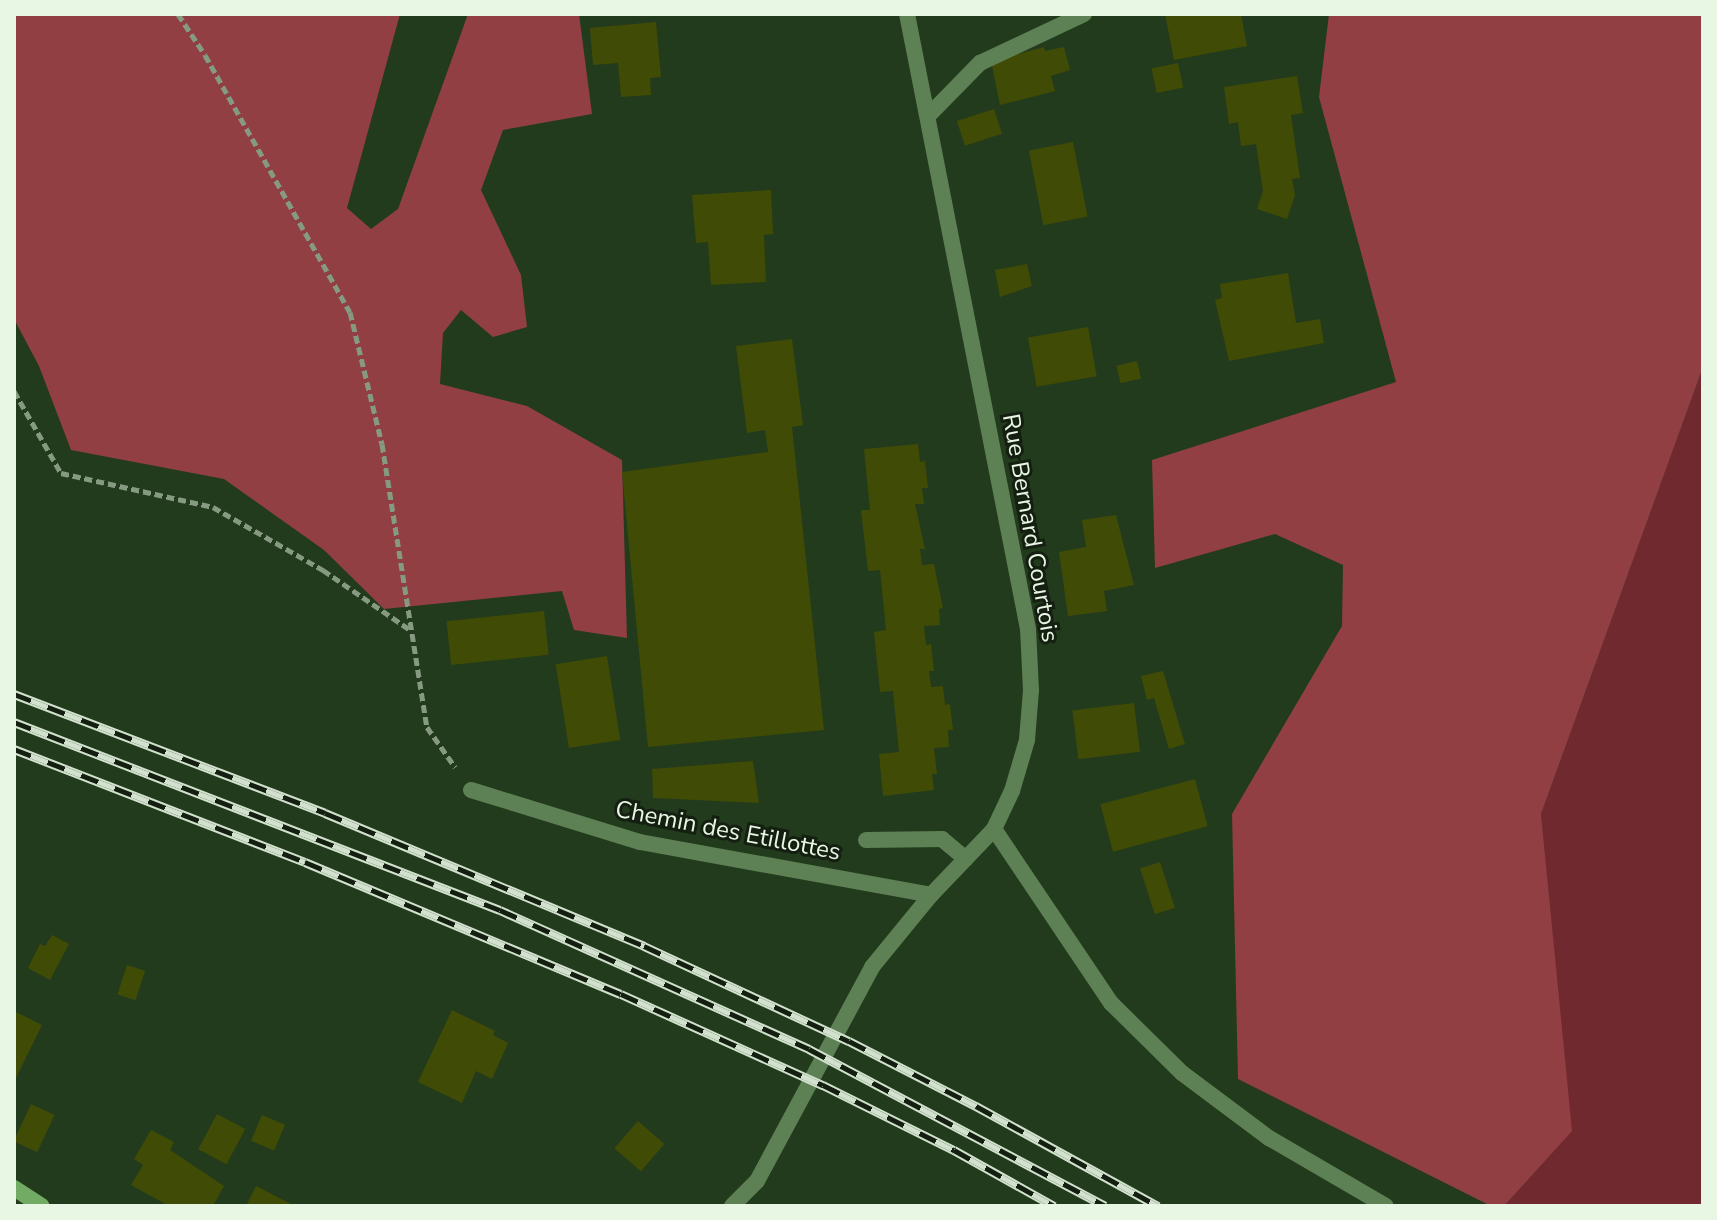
<!DOCTYPE html>
<style>
body{margin:0}
#map{position:relative;width:1717px;height:1220px;overflow:hidden;background:#233b1d;font-family:"Nunito Sans",sans-serif}
div>[style]{position:absolute}
.green>*{inset:0;background:#702a2f}
.forest>*{inset:0;background:#913f43}
.building>*{inset:0;background:#404b05;transform-origin:0 0}
.path>*{height:5px;margin-top:-2.5px;transform-origin:0;background:repeating-linear-gradient(90deg,#869981 0 8px,transparent 0 12px)}
.service>*{height:16px;margin:-8px;padding:0 8px;transform-origin:8px;border-radius:8px;background:#5d8054}
.minor>*{height:16px;margin:-8px;padding:0 8px;transform-origin:8px;border-radius:8px;background:#5d8054}
.secondary>*{height:16px;margin:-8px;padding:0 8px;transform-origin:8px;border-radius:8px;background:#72ab64}
.rail>*{height:9px;margin-top:-4.5px;transform-origin:0;background:repeating-linear-gradient(90deg,#141f12 0 18px,#d1e1cd 0 36px);box-sizing:border-box;border-block:2px solid #d1e1cd}
span{translate:-50% -50%;white-space:nowrap;text-align:center;line-height:1.15;-webkit-text-stroke:6px #141f12;paint-order:stroke}
.street-label{font-size:24px;color:#e8f7e4}
.frame{position:absolute;inset:0;border:16px solid #e8f7e4;pointer-events:none}
</style>
<div id="map">
<div class="green">
<div style="clip-path:polygon(1703px 367px,1703px 1206px,1504px 1206px,1571px 1131px,1541px 814px)"></div>
</div>
<div class="forest">
<div style="clip-path:polygon(14px 14px,400px 14px,347px 208px,371px 229px,398px 209px,468px 14px,579px 14px,592px 114px,503px 130px,481px 190px,521px 275px,527px 327px,493px 337px,461px 310px,443px 333px,440px 384px,527px 406px,622px 460px,627px 638px,574px 630px,562px 591px,384px 609px,324px 550px,224px 479px,71px 450px,39px 366px,14px 319px)"></div>
<div style="clip-path:polygon(1329px 14px,1703px 14px,1703px 367px,1541px 814px,1572px 1131px,1504px 1206px,1491px 1206px,1238px 1079px,1232px 814px,1342px 626px,1343px 565px,1275px 534px,1155px 568px,1152px 460px,1396px 382px,1319px 97px)"></div>
</div>
<div class="building">
<div style="clip-path:polygon(1165px 14px,1241px 14px,1247px 46px,1174px 60px)"></div>
<div style="clip-path:polygon(656px 22px,661px 77px,650px 78px,651px 95px,621px 97px,618px 63px,593px 65px,590px 28px)"></div>
<div style="clip-path:polygon(1044px 47px,1045px 51px,1064px 47px,1070px 70px,1051px 76px,1055px 91px,1000px 105px,991px 61px)"></div>
<div style="left:1178px;top:63px;width:25px;height:27px;rotate:78deg"></div>
<div style="clip-path:polygon(1297px 76px,1303px 113px,1291px 115px,1300px 178px,1292px 179px,1295px 195px,1287px 219px,1257px 209px,1263px 191px,1256px 144px,1241px 146px,1238px 122px,1229px 124px,1224px 87px)"></div>
<div style="left:994px;top:109px;width:26px;height:39px;rotate:72deg"></div>
<div style="left:1073px;top:142px;width:76px;height:45px;rotate:79deg"></div>
<div style="clip-path:polygon(771px 190px,773px 234px,764px 235px,766px 282px,711px 285px,708px 242px,696px 243px,692px 195px)"></div>
<div style="clip-path:polygon(1027px 264px,1032px 286px,1000px 297px,995px 270px)"></div>
<div style="clip-path:polygon(1288px 273px,1296px 323px,1320px 319px,1324px 343px,1229px 361px,1215px 300px,1222px 298px,1220px 284px)"></div>
<div style="left:1088px;top:327px;width:50px;height:61px;rotate:80deg"></div>
<div style="clip-path:polygon(792px 339px,803px 425px,792px 427px,824px 730px,648px 747px,622px 472px,768px 452px,765px 430px,747px 433px,736px 346px)"></div>
<div style="left:1137px;top:361px;width:18px;height:21px;rotate:77deg"></div>
<div style="clip-path:polygon(918px 444px,920px 462px,925px 461px,928px 488px,922px 488px,924px 504px,915px 504px,925px 549px,920px 549px,922px 565px,934px 564px,943px 608px,939px 609px,940px 625px,924px 626px,926px 645px,931px 644px,934px 671px,929px 671px,931px 687px,943px 686px,945px 705px,950px 704px,953px 730px,948px 730px,949px 747px,934px 748px,937px 774px,932px 774px,934px 790px,883px 796px,879px 754px,899px 752px,893px 691px,880px 692px,874px 632px,886px 630px,880px 570px,868px 571px,861px 510px,870px 510px,864px 449px)"></div>
<div style="clip-path:polygon(1116px 515px,1134px 585px,1104px 591px,1107px 611px,1068px 616px,1059px 552px,1086px 547px,1082px 520px)"></div>
<div style="left:544px;top:611px;width:44px;height:98px;rotate:84deg"></div>
<div style="left:607px;top:656px;width:85px;height:52px;rotate:81deg"></div>
<div style="clip-path:polygon(1163px 671px,1185px 744px,1169px 749px,1154px 698px,1147px 700px,1141px 676px)"></div>
<div style="left:1134px;top:703px;width:49px;height:62px;rotate:83deg"></div>
<div style="clip-path:polygon(753px 761px,759px 803px,653px 798px,652px 769px)"></div>
<div style="left:1195px;top:779px;width:49px;height:98px;rotate:75deg"></div>
<div style="left:1160px;top:862px;width:48px;height:21px;rotate:72deg"></div>
<div style="clip-path:polygon(52px 935px,69px 944px,50px 980px,28px 968px,40px 944px,45px 946px)"></div>
<div style="left:127px;top:965px;width:19px;height:31px;rotate:18deg"></div>
<div style="clip-path:polygon(452px 1010px,495px 1031px,493px 1035px,508px 1043px,492px 1079px,476px 1071px,462px 1103px,418px 1082px)"></div>
<div style="clip-path:polygon(14px 1011px,42px 1025px,14px 1082px)"></div>
<div style="left:31px;top:1104px;width:26px;height:41px;rotate:25deg"></div>
<div style="left:217px;top:1114px;width:32px;height:40px;rotate:28deg"></div>
<div style="left:262px;top:1115px;width:25px;height:28px;rotate:23deg"></div>
<div style="left:638px;top:1121px;width:35px;height:36px;rotate:41deg"></div>
<div style="clip-path:polygon(151px 1130px,174px 1142px,170px 1150px,224px 1186px,213px 1206px,169px 1206px,131px 1185px,143px 1165px,134px 1159px)"></div>
<div style="clip-path:polygon(256px 1186px,295px 1206px,246px 1206px)"></div>
</div>
<div class="path">
<div style="left:178px;top:14px;width:49px;rotate:56.6deg"></div>
<div style="left:205px;top:55px;width:295px;rotate:60.6deg"></div>
<div style="left:350px;top:312px;width:136px;rotate:76.4deg"></div>
<div style="left:382px;top:444px;width:287px;rotate:81deg"></div>
<div style="left:427px;top:727px;width:49px;rotate:55deg"></div>
<div style="left:14px;top:391px;width:95px;rotate:60.2deg"></div>
<div style="left:61px;top:473px;width:156px;rotate:12.6deg"></div>
<div style="left:213px;top:507px;width:127px;rotate:29.8deg"></div>
<div style="left:323px;top:570px;width:104px;rotate:34.5deg"></div>
</div>
<div class="service">
<div style="left:929px;top:115px;width:73px;rotate:-45.6deg"></div>
<div style="left:980px;top:63px;width:115px;rotate:-25.2deg"></div>
<div style="left:866px;top:840px;width:76px;rotate:-0.8deg"></div>
<div style="left:942px;top:839px;width:31px;rotate:40deg"></div>
</div>
<div class="minor">
<div style="left:471px;top:790px;width:177px;rotate:17.1deg"></div>
<div style="left:640px;top:842px;width:296px;rotate:10.3deg"></div>
<div style="left:994px;top:829px;width:210px;rotate:56.1deg"></div>
<div style="left:1111px;top:1003px;width:100px;rotate:44.6deg"></div>
<div style="left:1182px;top:1073px;width:109px;rotate:36.8deg"></div>
<div style="left:1269px;top:1138px;width:135px;rotate:30.2deg"></div>
<div style="left:732px;top:1206px;width:35px;rotate:-45deg"></div>
<div style="left:757px;top:1181px;width:243px;rotate:-61.7deg"></div>
<div style="left:872px;top:967px;width:93px;rotate:-50.7deg"></div>
<div style="left:931px;top:895px;width:91px;rotate:-46.3deg"></div>
<div style="left:994px;top:829px;width:42px;rotate:-64.7deg"></div>
<div style="left:1012px;top:791px;width:53px;rotate:-73.6deg"></div>
<div style="left:1027px;top:740px;width:50px;rotate:-85.4deg"></div>
<div style="left:1031px;top:690px;width:61px;rotate:-92.8deg"></div>
<div style="left:1028px;top:629px;width:627px;rotate:-101.13deg"></div>
</div>
<div class="secondary">
<div style="left:14px;top:1188px;width:33px;rotate:33deg"></div>
</div>
<div class="rail">
<div style="left:14px;top:694px;width:333px;rotate:20.9deg"></div>
<div style="left:325px;top:813px;width:346px;rotate:22.6deg"></div>
<div style="left:644px;top:946px;width:226px;rotate:24.9deg"></div>
<div style="left:849px;top:1041px;width:143px;rotate:27.1deg"></div>
<div style="left:976px;top:1106px;width:208px;rotate:28.8deg"></div>
<div style="left:14px;top:722px;width:521px;rotate:21.15deg"></div>
<div style="left:500px;top:910px;width:339px;rotate:24.2deg"></div>
<div style="left:809px;top:1049px;width:335px;rotate:27.9deg"></div>
<div style="left:14px;top:749px;width:312px;rotate:21.2deg"></div>
<div style="left:305px;top:862px;width:342px;rotate:22.7deg"></div>
<div style="left:621px;top:994px;width:222px;rotate:24.3deg"></div>
<div style="left:823px;top:1085px;width:146px;rotate:26.4deg"></div>
<div style="left:954px;top:1150px;width:115px;rotate:29.2deg"></div>
</div>
<div class="street-label">
<span style="left:1030px;top:528px;rotate:80deg">Rue Bernard Courtois</span>
<span style="left:728px;top:831px;rotate:11deg">Chemin des Etillottes</span>
</div>
<div class="frame"></div>
</div>
